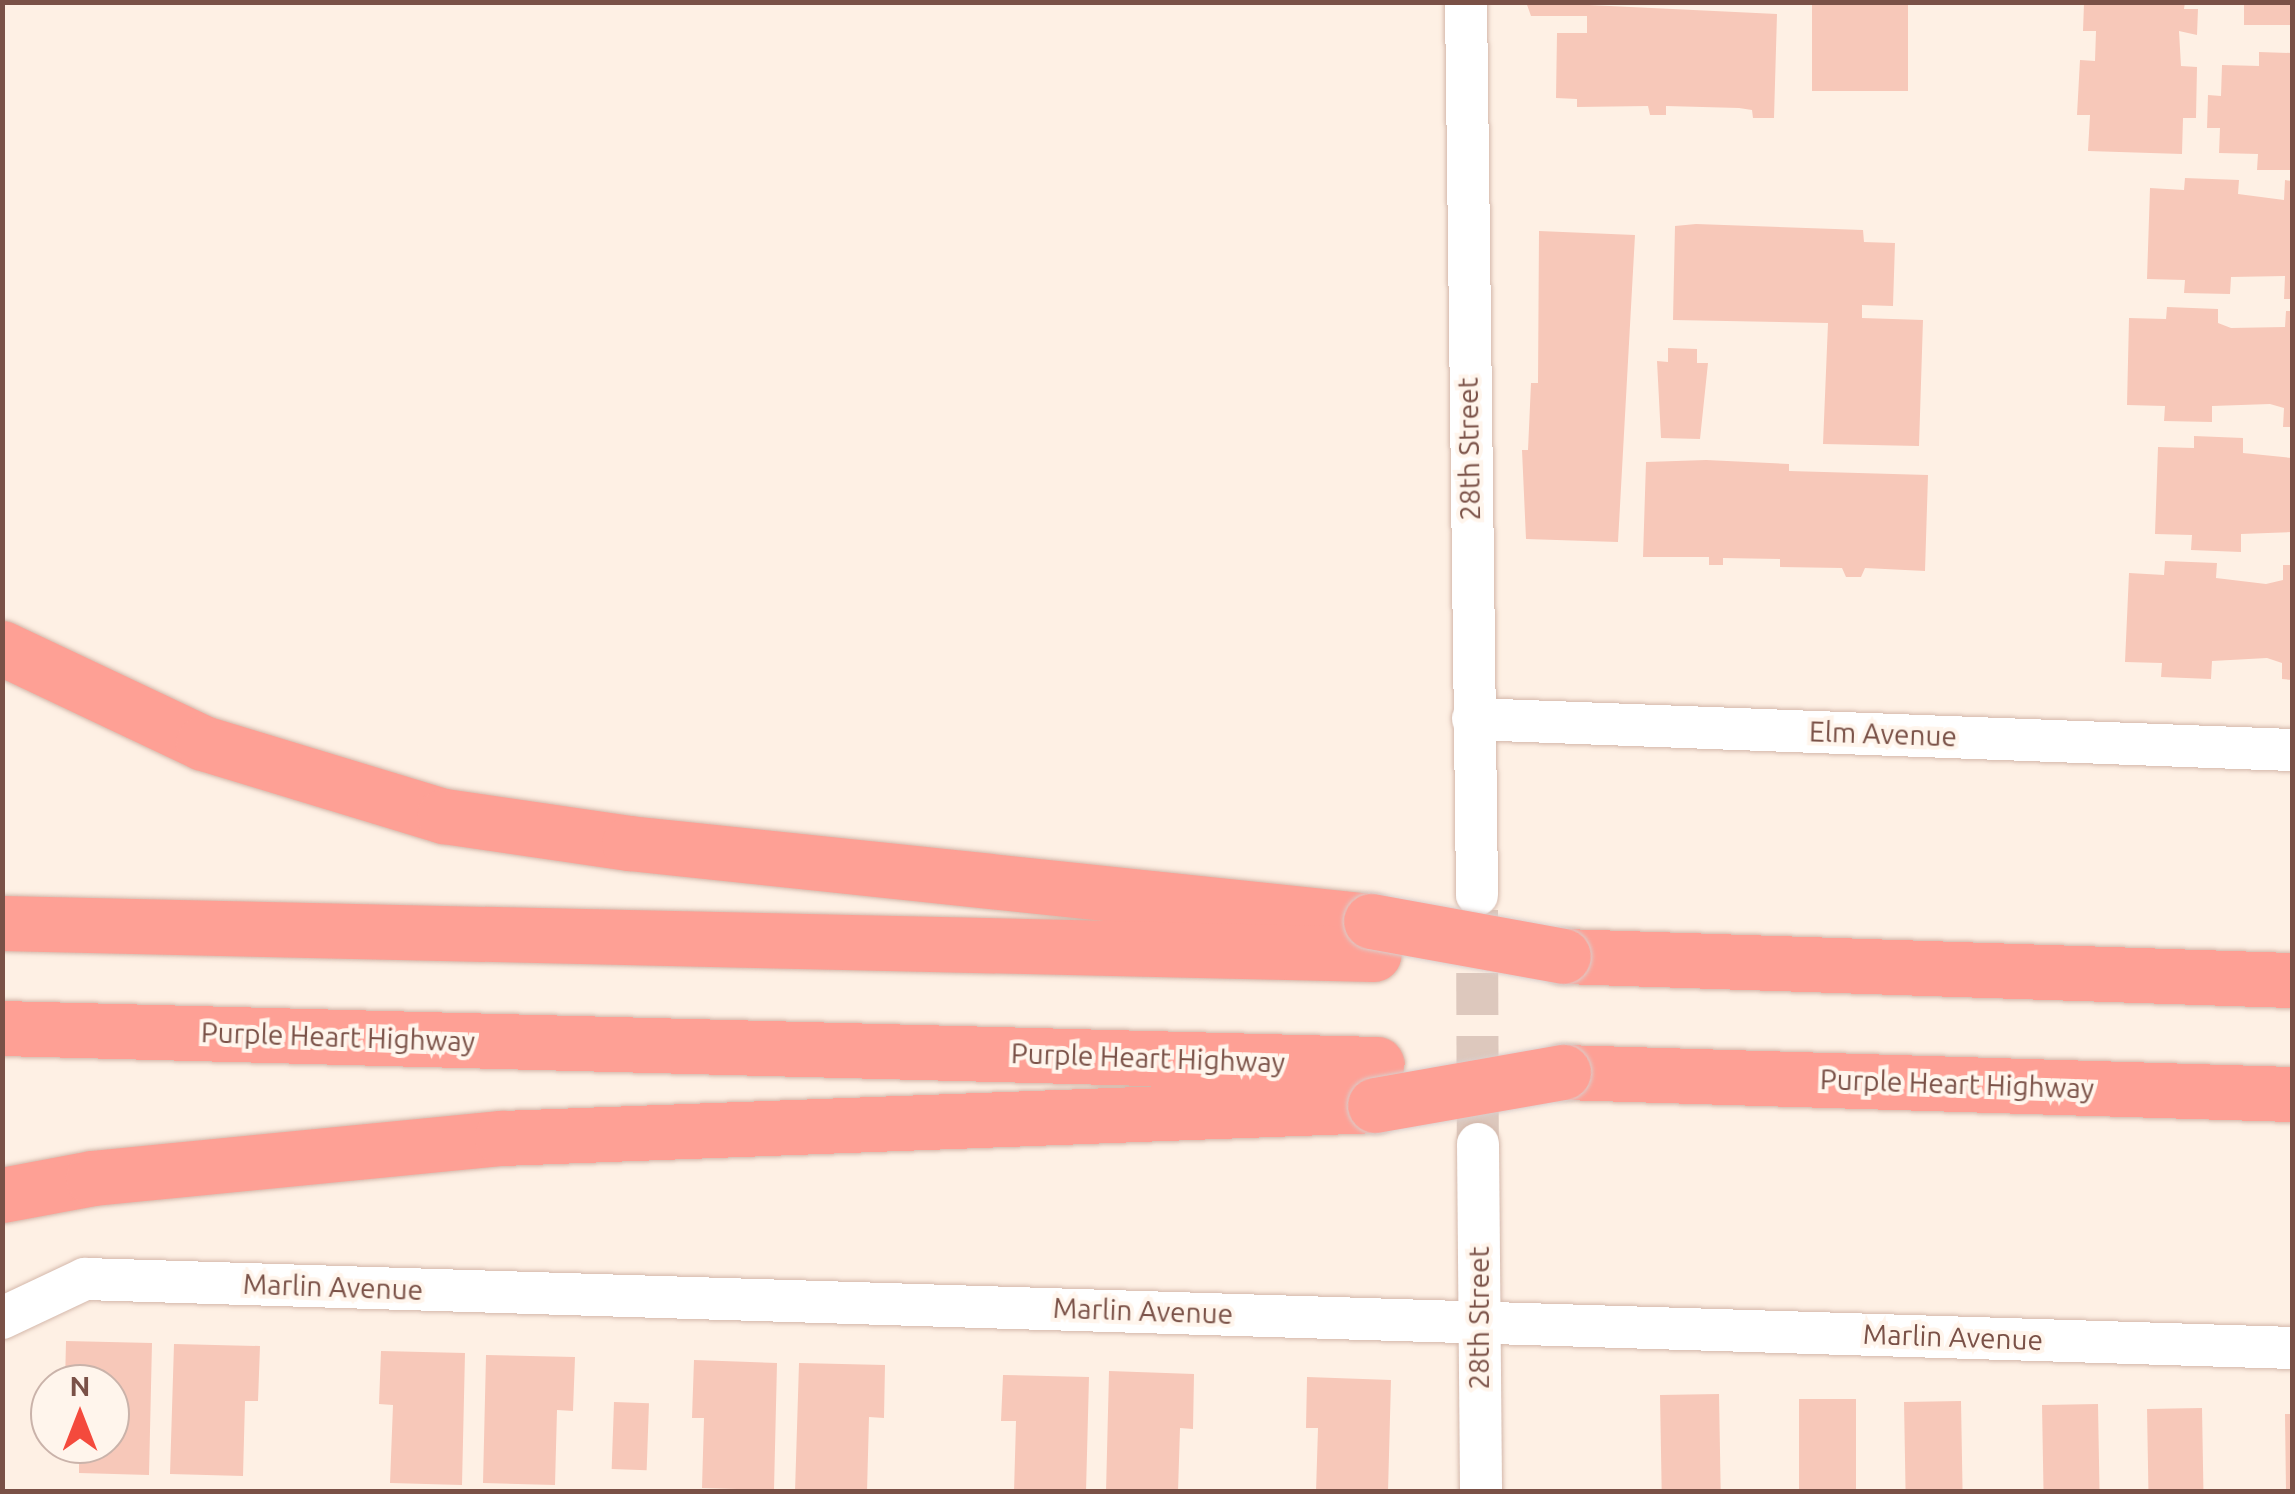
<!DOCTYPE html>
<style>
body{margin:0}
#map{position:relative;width:2295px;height:1494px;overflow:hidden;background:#fef0e4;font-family:Ubuntu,sans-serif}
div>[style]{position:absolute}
.building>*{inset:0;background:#f7c8b9;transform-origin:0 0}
.minor-tunnel>*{height:42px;margin-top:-21px;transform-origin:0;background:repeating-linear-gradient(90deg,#ddc8bd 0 42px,transparent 0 63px)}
.roads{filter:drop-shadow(0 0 2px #d4b8ab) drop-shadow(0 0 2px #d4b8ab)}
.minor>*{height:42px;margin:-21px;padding:0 21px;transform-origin:21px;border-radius:21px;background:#fff}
.highway>*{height:55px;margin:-27.5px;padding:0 27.5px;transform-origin:27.5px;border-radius:27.5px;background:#fea095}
.bridges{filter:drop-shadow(0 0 2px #dacecb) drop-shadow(0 0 2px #dacecb)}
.highway-bridge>*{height:55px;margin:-27.5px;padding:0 27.5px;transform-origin:27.5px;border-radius:27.5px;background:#fea095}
span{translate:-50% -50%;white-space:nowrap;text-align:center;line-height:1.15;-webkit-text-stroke:8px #fff5ec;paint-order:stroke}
.street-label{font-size:28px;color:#7a5147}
.frame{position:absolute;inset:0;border:5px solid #7a5147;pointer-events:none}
.north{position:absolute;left:30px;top:1364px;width:100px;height:100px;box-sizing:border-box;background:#fff5ec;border:2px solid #cab3aa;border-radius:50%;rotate:0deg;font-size:28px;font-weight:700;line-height:40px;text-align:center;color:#7a5147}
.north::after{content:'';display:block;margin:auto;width:35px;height:45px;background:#f44a3d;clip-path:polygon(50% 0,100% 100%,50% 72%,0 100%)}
</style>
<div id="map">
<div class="building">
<div style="clip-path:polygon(1526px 2px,1777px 14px,1774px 118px,1753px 118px,1752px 110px,1739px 108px,1666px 106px,1666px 115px,1650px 115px,1648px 106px,1577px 107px,1577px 99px,1556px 98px,1557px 33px,1587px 33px,1587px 16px,1531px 16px)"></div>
<div style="left:1812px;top:2px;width:96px;height:89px"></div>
<div style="clip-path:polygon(2185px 2px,2184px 9px,2198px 9px,2197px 35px,2179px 31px,2181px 66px,2197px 67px,2196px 118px,2183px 118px,2182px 154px,2088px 151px,2090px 115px,2077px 115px,2080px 60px,2095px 61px,2096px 31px,2083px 31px,2084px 3px)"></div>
<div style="left:2244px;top:2px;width:48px;height:23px"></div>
<div style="clip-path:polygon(2259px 52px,2292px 53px,2292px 170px,2257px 170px,2258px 154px,2219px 153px,2220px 128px,2207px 128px,2208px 95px,2221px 96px,2222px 65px,2259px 66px)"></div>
<div style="clip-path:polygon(2185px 178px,2239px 180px,2238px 194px,2284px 200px,2285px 180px,2292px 181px,2292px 299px,2284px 299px,2285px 276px,2231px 277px,2230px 294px,2184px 293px,2185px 280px,2147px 279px,2150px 188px,2184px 190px)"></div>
<div style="clip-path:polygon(1696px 224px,1863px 230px,1864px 242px,1895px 243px,1893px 306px,1862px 305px,1862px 318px,1923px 320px,1919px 446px,1823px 444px,1828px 323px,1673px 320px,1675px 226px)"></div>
<div style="clip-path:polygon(1539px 231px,1635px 235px,1618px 542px,1526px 539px,1522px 450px,1528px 450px,1531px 383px,1538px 383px)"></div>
<div style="clip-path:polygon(2167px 307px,2218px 309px,2218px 323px,2231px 328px,2285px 327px,2286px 311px,2292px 311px,2292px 427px,2283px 427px,2284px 408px,2270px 404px,2212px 406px,2212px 422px,2164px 421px,2165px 406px,2127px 405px,2129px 318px,2166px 319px)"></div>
<div style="clip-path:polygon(1668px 348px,1697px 349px,1697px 363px,1708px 363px,1700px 439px,1661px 438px,1657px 361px,1668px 362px)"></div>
<div style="clip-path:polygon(2194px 436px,2243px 438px,2243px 453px,2292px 458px,2292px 532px,2241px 534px,2241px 552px,2191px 550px,2192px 535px,2155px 534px,2158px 447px,2194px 448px)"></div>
<div style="clip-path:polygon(1706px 460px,1789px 464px,1789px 471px,1928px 475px,1925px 571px,1865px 568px,1861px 577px,1846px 577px,1842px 568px,1780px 567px,1780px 559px,1723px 558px,1723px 565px,1709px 565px,1709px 557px,1643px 557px,1646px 462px)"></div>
<div style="clip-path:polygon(2165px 561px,2217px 563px,2216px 578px,2266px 584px,2283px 580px,2283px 565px,2292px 565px,2292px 680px,2282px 679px,2282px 663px,2267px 658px,2212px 661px,2211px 679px,2161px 677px,2162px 663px,2125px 662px,2129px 573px,2164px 575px)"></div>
<div style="clip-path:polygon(66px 1341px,152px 1343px,149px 1475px,79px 1473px,79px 1444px,110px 1444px,110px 1384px,65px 1384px)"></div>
<div style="clip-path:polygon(174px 1344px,260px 1346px,258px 1401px,245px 1401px,243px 1476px,170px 1474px)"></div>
<div style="clip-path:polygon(381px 1351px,465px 1353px,462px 1485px,390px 1483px,393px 1405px,379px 1404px)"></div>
<div style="clip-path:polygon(486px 1355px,575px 1357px,573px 1411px,557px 1410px,555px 1485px,483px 1483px)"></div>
<div style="clip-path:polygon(694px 1360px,777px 1363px,774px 1490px,702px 1488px,704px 1418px,692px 1418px)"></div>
<div style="clip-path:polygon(799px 1363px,885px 1365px,884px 1418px,869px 1417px,867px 1492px,795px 1492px)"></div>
<div style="clip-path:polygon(1109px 1371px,1194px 1374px,1193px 1429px,1180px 1428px,1178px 1492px,1106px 1492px)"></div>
<div style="clip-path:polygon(1003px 1375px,1089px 1377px,1086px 1492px,1014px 1492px,1016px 1421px,1001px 1421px)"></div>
<div style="clip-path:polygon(1307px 1377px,1391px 1380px,1388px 1492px,1316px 1492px,1318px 1428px,1306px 1428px)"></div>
<div style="left:1719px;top:1394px;width:98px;height:59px;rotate:89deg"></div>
<div style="left:1799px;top:1399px;width:57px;height:93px"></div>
<div style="left:1961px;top:1401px;width:91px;height:57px;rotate:89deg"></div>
<div style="left:614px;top:1402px;width:35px;height:67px;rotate:2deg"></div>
<div style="left:2098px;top:1404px;width:88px;height:56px;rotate:89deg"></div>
<div style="left:2202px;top:1408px;width:84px;height:55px;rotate:89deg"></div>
<div style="clip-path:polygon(2285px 1414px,2292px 1414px,2292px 1492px,2286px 1492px)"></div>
</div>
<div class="minor-tunnel">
<div style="left:1477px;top:910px;width:234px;rotate:89.8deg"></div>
</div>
<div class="roads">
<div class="minor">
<div style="left:1466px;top:2px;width:893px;rotate:89.29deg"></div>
<div style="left:1473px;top:719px;width:820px;rotate:2.17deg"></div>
<div style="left:1478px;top:1144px;width:348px;rotate:89.5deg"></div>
<div style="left:2px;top:1318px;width:92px;rotate:-25.2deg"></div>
<div style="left:85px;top:1279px;width:2208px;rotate:1.79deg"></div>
</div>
<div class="highway">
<div style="left:2px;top:648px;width:222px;rotate:25.3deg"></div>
<div style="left:203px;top:743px;width:252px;rotate:16.9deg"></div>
<div style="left:444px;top:816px;width:187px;rotate:8.3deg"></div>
<div style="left:629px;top:843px;width:746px;rotate:6deg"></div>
<div style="left:2px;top:923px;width:1372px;rotate:1.29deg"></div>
<div style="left:1563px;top:956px;width:729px;rotate:1.89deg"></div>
<div style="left:2px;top:1028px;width:1375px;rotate:1.5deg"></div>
<div style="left:1563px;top:1072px;width:729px;rotate:1.73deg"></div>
<div style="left:2px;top:1195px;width:93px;rotate:-10.6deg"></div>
<div style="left:93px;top:1178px;width:411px;rotate:-5.6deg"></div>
<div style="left:502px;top:1138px;width:874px;rotate:-2.16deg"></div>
</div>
</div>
<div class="bridges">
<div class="highway-bridge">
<div style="left:1371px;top:921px;width:195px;rotate:10.3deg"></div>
<div style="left:1375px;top:1105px;width:191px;rotate:-10deg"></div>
</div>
</div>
<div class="street-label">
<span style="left:1469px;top:449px;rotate:-91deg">28th Street</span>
<span style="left:1883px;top:734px;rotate:2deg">Elm Avenue</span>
<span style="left:338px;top:1037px;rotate:2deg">Purple Heart Highway</span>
<span style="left:1148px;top:1058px;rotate:2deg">Purple Heart Highway</span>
<span style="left:1957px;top:1084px;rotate:2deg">Purple Heart Highway</span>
<span style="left:333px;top:1287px;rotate:2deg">Marlin Avenue</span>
<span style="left:1143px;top:1311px;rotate:2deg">Marlin Avenue</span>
<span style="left:1479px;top:1318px;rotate:-90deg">28th Street</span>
<span style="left:1953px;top:1337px;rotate:2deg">Marlin Avenue</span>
</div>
<div class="frame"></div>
<div class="north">N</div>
</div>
